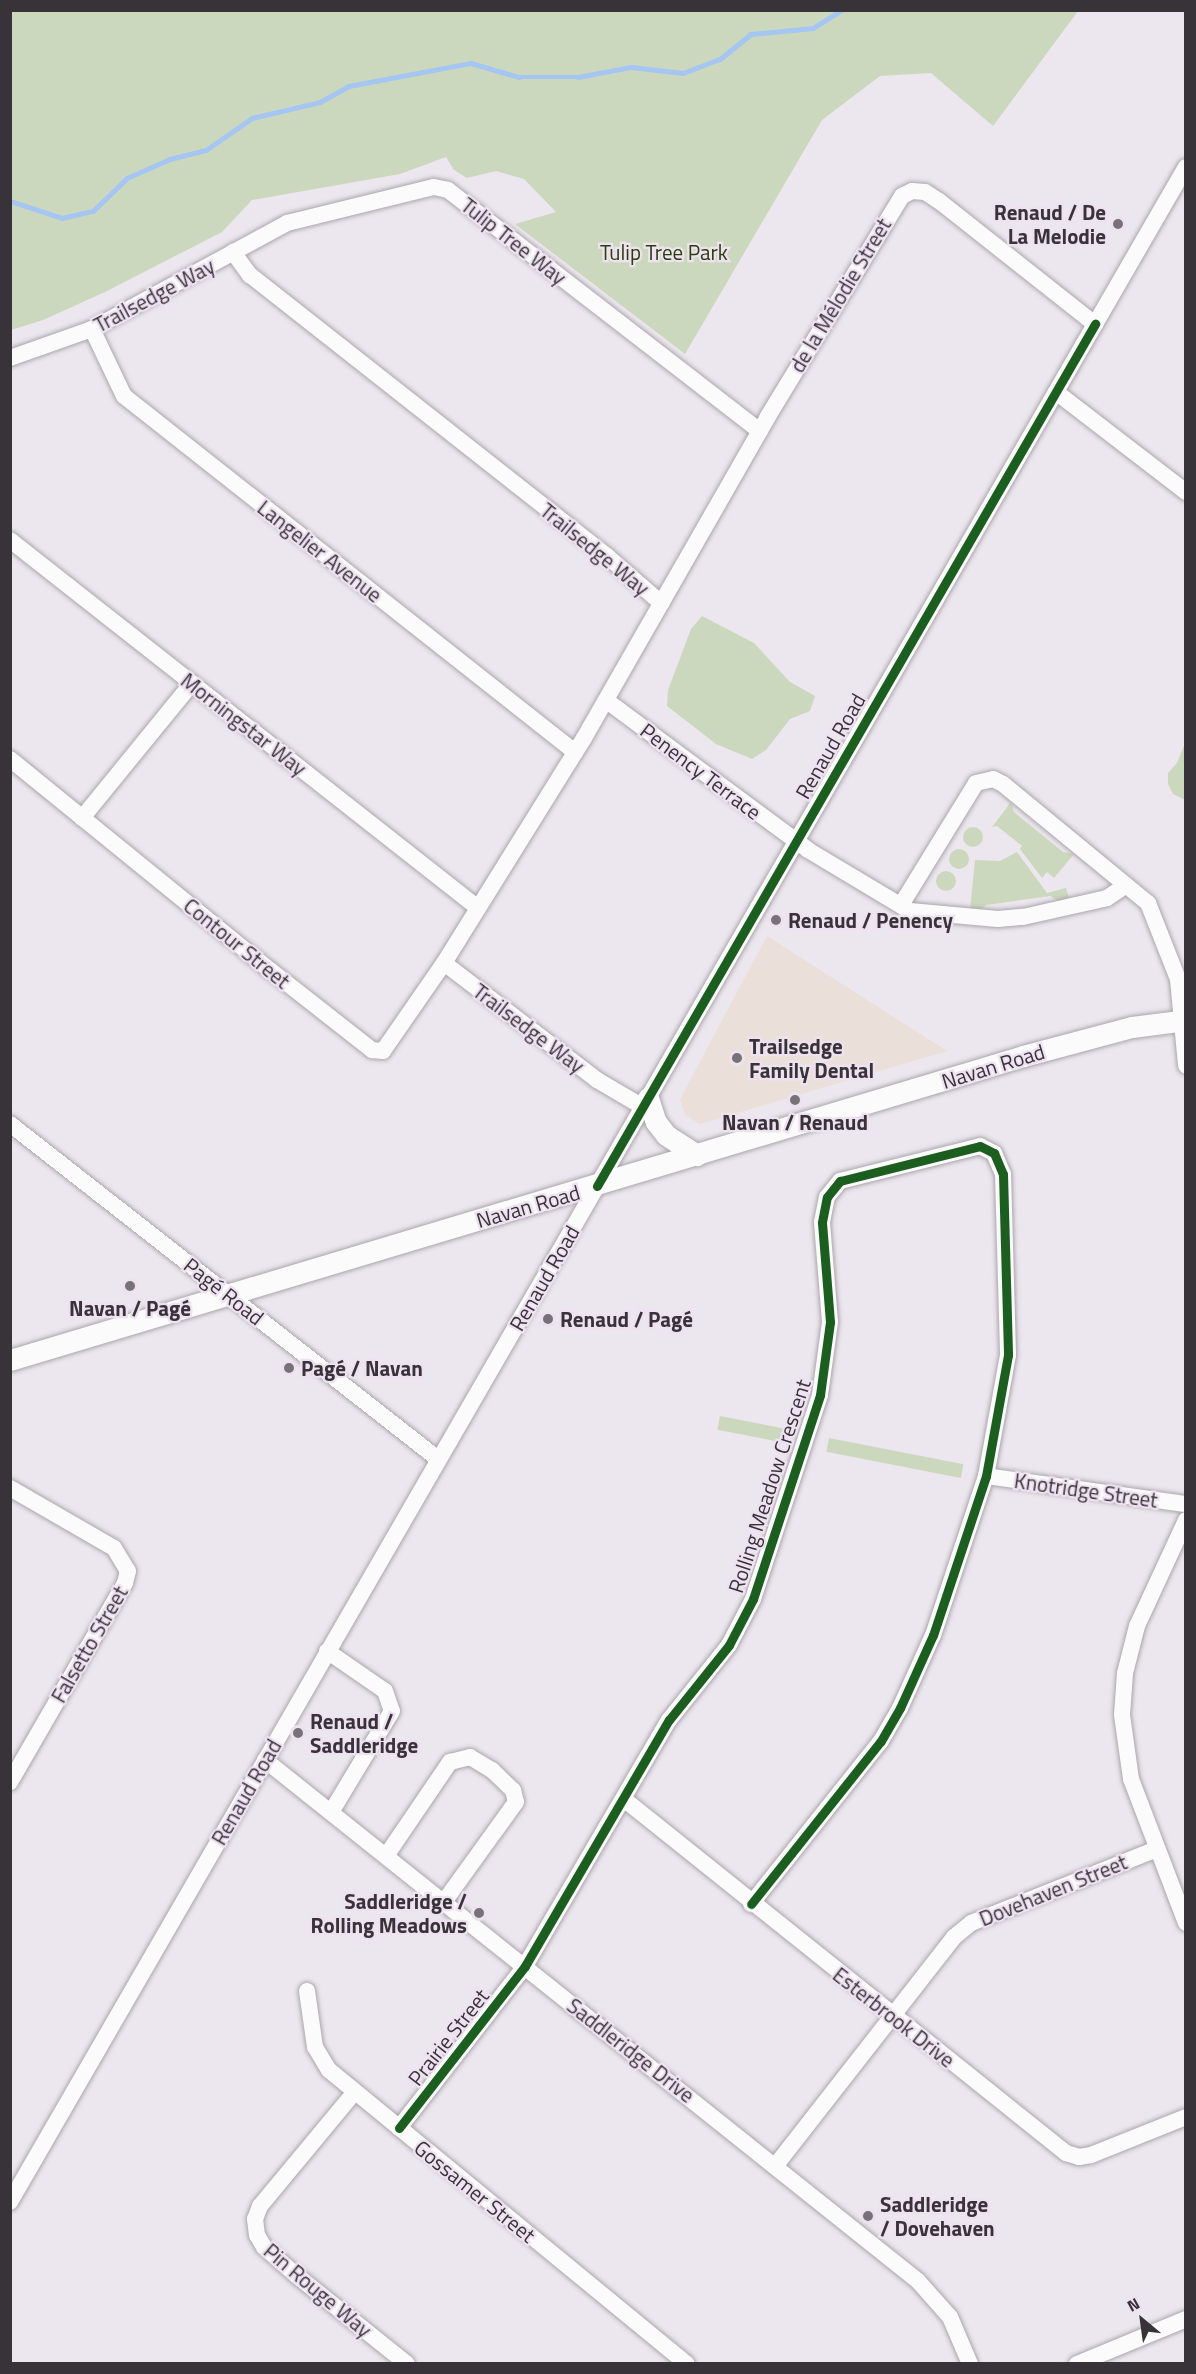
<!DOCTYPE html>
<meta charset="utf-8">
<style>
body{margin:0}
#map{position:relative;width:1196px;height:2374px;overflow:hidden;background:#ece6ee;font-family:"Titillium Web",sans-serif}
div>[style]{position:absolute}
.commercial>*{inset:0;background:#ebdfd9}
.green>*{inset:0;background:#ccd8be;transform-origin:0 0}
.round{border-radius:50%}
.stream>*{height:4.5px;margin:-2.25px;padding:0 2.25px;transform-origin:2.25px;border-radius:2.25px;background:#a5c5f2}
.roads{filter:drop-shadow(0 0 2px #aba6ac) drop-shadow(0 0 2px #aba6ac)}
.minor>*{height:16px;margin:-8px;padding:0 8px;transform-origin:8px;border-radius:8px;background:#fcfbfc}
.major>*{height:21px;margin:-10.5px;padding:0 10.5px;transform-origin:10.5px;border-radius:10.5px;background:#fcfbfc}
.cycleway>*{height:9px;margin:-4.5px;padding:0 4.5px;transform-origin:4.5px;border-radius:4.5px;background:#1b5e20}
.dots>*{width:16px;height:16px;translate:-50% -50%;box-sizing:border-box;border:3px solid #eee2f1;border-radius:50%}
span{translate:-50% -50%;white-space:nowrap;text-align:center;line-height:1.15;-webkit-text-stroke:4.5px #eee2f1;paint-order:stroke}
.poi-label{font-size:21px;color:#383339;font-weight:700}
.right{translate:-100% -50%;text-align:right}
.left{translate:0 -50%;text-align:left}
.street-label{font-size:21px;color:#383339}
.park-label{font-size:21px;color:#293e0a}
.frame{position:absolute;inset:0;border:12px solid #383339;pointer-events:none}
.north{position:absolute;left:1112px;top:2290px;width:60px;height:60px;-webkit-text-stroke:4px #eee2f1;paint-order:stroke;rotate:331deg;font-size:16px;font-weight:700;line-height:24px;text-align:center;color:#383339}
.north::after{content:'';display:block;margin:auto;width:21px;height:27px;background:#383339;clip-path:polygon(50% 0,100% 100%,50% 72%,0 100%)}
</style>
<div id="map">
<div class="commercial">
<div style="clip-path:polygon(767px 936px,947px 1051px,700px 1124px,685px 1115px,680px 1099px)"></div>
</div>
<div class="green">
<div style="clip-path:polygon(10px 11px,11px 10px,1078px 11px,993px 126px,931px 73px,880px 76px,822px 120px,685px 354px,515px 224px,556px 212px,524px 179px,496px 171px,467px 178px,454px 170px,446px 157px,400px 174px,252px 200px,222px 232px,105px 292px,43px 320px,11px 330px)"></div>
<div style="clip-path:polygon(702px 616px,754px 643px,790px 682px,815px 696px,810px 711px,790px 719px,766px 750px,752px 759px,716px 744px,667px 706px,668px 690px,691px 629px)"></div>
<div style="clip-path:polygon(1185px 743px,1185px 800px,1173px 794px,1168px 784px,1168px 773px,1177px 763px)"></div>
<div style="clip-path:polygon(1011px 802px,1014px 812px,1063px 852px,1074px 854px,1054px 878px,1047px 872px,1042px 878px,1020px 849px,1022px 846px,997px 826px,992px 827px)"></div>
<div class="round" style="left:963px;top:827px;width:20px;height:20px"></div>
<div class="round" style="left:949px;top:849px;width:20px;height:20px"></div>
<div style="clip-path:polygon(1017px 852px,1047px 893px,1066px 888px,1069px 898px,1059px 901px,1050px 896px,986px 905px,980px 911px,970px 910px,975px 860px,1000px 861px)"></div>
<div class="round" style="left:936px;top:871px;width:20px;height:20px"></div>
<div style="left:720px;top:1416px;width:68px;height:14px;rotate:11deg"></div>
<div style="left:829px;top:1438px;width:137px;height:14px;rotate:11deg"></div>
</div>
<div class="stream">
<div style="left:10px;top:201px;width:55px;rotate:18.1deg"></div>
<div style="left:62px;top:218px;width:32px;rotate:-13deg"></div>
<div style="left:93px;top:211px;width:47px;rotate:-44.1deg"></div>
<div style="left:127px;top:178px;width:47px;rotate:-23.8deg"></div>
<div style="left:170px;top:159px;width:37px;rotate:-14deg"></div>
<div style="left:206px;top:150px;width:56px;rotate:-34.8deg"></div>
<div style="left:252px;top:118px;width:70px;rotate:-13.2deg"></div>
<div style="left:320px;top:102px;width:33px;rotate:-29deg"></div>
<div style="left:349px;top:86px;width:124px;rotate:-10.7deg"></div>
<div style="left:471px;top:63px;width:50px;rotate:16.3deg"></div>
<div style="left:519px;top:77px;width:59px"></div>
<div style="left:578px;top:77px;width:54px;rotate:-10.7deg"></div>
<div style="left:631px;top:67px;width:52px;rotate:6.6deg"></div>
<div style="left:683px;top:73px;width:40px;rotate:-21deg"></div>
<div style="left:720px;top:59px;width:40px;rotate:-39deg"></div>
<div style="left:751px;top:34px;width:62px;rotate:-5.5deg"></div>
<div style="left:813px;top:28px;width:34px;rotate:-32deg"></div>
</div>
<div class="roads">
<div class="minor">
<div style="left:233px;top:252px;width:29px;rotate:54deg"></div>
<div style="left:250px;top:275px;width:454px;rotate:38.2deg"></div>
<div style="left:607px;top:556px;width:72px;rotate:41deg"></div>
<div style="left:92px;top:329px;width:74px;rotate:64.5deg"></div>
<div style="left:124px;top:396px;width:575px;rotate:38.29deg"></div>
<div style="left:10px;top:358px;width:87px;rotate:-19.5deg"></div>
<div style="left:92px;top:329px;width:222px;rotate:-28.5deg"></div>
<div style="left:287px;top:223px;width:151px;rotate:-13.8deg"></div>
<div style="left:434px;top:187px;width:14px;rotate:12deg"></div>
<div style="left:448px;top:190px;width:394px;rotate:37.7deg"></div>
<div style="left:1056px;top:392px;width:164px;rotate:37.6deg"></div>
<div style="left:10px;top:540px;width:595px;rotate:38.18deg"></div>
<div style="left:607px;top:701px;width:250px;rotate:36.5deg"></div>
<div style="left:808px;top:850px;width:119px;rotate:30.9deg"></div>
<div style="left:910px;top:911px;width:88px;rotate:5.2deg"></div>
<div style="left:998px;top:919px;width:25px;rotate:-5deg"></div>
<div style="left:1023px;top:917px;width:86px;rotate:-12.7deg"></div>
<div style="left:1107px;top:898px;width:23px;rotate:-34deg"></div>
<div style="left:10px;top:759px;width:335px;rotate:39.1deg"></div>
<div style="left:270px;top:970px;width:130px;rotate:38.1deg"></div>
<div style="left:372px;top:1050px;width:11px;rotate:5deg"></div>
<div style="left:383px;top:1051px;width:107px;rotate:-55.3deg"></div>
<div style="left:444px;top:963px;width:265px;rotate:-58.1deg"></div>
<div style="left:584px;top:738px;width:369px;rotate:-60.2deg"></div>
<div style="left:767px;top:418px;width:260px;rotate:-58.7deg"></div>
<div style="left:902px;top:196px;width:11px;rotate:-27deg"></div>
<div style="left:912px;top:191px;width:13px;rotate:4deg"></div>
<div style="left:925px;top:192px;width:17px;rotate:33deg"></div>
<div style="left:939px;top:201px;width:199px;rotate:38.3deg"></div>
<div style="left:82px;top:818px;width:174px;rotate:-50.8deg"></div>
<div style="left:901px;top:905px;width:143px;rotate:-58.4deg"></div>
<div style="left:976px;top:783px;width:17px;rotate:-13deg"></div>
<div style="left:993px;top:779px;width:11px;rotate:27deg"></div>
<div style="left:1003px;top:784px;width:188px;rotate:39.4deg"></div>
<div style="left:1148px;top:903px;width:82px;rotate:68.5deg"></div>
<div style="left:1178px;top:979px;width:87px;rotate:84.7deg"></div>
<div style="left:444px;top:963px;width:193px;rotate:37.4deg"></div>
<div style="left:597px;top:1080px;width:53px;rotate:30.4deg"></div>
<div style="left:10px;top:1124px;width:544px;rotate:38.05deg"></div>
<div style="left:986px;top:1476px;width:202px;rotate:8deg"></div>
<div style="left:10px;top:1488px;width:120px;rotate:30deg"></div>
<div style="left:114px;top:1548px;width:27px;rotate:59deg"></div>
<div style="left:128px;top:1571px;width:12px;rotate:104deg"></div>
<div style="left:125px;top:1583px;width:230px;rotate:120deg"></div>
<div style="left:1186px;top:1520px;width:117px;rotate:114.8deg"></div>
<div style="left:1137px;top:1626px;width:49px;rotate:104.3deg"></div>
<div style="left:1125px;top:1673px;width:42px;rotate:94.1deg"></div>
<div style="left:1122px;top:1715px;width:65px;rotate:82deg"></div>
<div style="left:1131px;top:1779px;width:154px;rotate:69.1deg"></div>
<div style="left:327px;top:1651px;width:70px;rotate:34.6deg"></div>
<div style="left:385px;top:1691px;width:21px;rotate:71deg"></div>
<div style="left:392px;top:1711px;width:118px;rotate:121.1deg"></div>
<div style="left:265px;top:1760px;width:835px;rotate:38.58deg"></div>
<div style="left:918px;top:2281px;width:48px;rotate:48.4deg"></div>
<div style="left:950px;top:2317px;width:51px;rotate:66.9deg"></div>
<div style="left:625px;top:1800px;width:565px;rotate:38.68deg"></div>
<div style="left:1066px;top:2153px;width:14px;rotate:17deg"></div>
<div style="left:1079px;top:2157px;width:12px;rotate:-9deg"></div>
<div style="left:1091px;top:2155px;width:102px;rotate:-21.8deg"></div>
<div style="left:386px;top:1856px;width:114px;rotate:-55.8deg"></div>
<div style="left:450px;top:1762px;width:21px;rotate:-14deg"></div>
<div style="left:470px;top:1757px;width:26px;rotate:31deg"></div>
<div style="left:492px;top:1770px;width:29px;rotate:44deg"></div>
<div style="left:513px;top:1790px;width:12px;rotate:76deg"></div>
<div style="left:516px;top:1802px;width:123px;rotate:125.8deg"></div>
<div style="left:307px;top:1991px;width:57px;rotate:81.9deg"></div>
<div style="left:315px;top:2047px;width:27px;rotate:59deg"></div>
<div style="left:329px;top:2070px;width:463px;rotate:39.4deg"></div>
<div style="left:353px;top:2094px;width:146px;rotate:129.7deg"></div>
<div style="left:260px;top:2206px;width:14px;rotate:111deg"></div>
<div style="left:255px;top:2219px;width:16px;rotate:83deg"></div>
<div style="left:257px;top:2235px;width:14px;rotate:60deg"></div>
<div style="left:264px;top:2247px;width:43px;rotate:41.2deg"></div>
<div style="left:296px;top:2275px;width:142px;rotate:38.7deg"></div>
<div style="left:399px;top:2128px;width:205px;rotate:-52.1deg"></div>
<div style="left:525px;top:1966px;width:285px;rotate:-59.7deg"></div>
<div style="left:669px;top:1720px;width:96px;rotate:-51.3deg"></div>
<div style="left:729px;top:1645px;width:52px;rotate:-62.4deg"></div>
<div style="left:753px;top:1599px;width:215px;rotate:-71.8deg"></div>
<div style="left:820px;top:1395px;width:74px;rotate:-82.2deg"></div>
<div style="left:830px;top:1322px;width:100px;rotate:-94.6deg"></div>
<div style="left:822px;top:1222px;width:25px;rotate:-79deg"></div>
<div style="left:827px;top:1197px;width:21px;rotate:-51deg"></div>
<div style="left:840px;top:1181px;width:144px;rotate:-14deg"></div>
<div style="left:980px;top:1146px;width:16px;rotate:27deg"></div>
<div style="left:994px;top:1153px;width:23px;rotate:67deg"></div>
<div style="left:1003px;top:1174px;width:181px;rotate:88.4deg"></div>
<div style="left:1008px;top:1355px;width:123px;rotate:100.3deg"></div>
<div style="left:986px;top:1476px;width:168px;rotate:108.4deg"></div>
<div style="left:933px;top:1635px;width:80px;rotate:114.3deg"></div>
<div style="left:900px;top:1708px;width:39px;rotate:120deg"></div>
<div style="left:880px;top:1742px;width:207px;rotate:128.5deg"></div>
<div style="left:776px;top:2165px;width:289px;rotate:-52deg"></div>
<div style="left:954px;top:1937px;width:22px;rotate:-39deg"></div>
<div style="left:971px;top:1923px;width:200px;rotate:-21.7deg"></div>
<div style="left:10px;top:2202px;width:2350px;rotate:-59.98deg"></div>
<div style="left:1077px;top:2364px;width:118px;rotate:-22.4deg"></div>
</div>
<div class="major">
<div style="left:648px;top:1098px;width:25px;rotate:72deg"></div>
<div style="left:656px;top:1122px;width:16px;rotate:52deg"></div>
<div style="left:666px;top:1135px;width:37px;rotate:33deg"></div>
<div style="left:10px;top:1360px;width:1058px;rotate:-16.7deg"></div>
<div style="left:1023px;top:1056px;width:113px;rotate:-14.9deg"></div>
<div style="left:1132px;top:1027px;width:54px;rotate:-7.4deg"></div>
</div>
</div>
<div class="cycleway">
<div style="left:597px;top:1186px;width:996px;rotate:-59.98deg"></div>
<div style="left:399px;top:2128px;width:205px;rotate:-52.1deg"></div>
<div style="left:525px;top:1966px;width:285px;rotate:-59.7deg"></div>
<div style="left:669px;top:1720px;width:96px;rotate:-51.3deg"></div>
<div style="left:729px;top:1645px;width:52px;rotate:-62.4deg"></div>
<div style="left:753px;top:1599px;width:215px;rotate:-71.8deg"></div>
<div style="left:820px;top:1395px;width:74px;rotate:-82.2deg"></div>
<div style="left:830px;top:1322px;width:100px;rotate:-94.6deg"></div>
<div style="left:822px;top:1222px;width:25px;rotate:-79deg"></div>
<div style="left:827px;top:1197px;width:21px;rotate:-51deg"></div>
<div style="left:840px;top:1181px;width:144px;rotate:-14deg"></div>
<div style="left:980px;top:1146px;width:16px;rotate:27deg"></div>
<div style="left:994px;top:1153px;width:23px;rotate:67deg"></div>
<div style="left:1003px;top:1174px;width:181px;rotate:88.4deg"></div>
<div style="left:1008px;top:1355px;width:123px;rotate:100.3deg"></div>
<div style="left:986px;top:1476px;width:168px;rotate:108.4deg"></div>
<div style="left:933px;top:1635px;width:80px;rotate:114.3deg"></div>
<div style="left:900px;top:1708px;width:39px;rotate:120deg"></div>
<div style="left:880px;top:1742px;width:207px;rotate:128.5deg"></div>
</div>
<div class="dots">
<div style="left:1118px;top:224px;background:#777278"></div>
<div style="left:776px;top:920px;background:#777278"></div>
<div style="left:737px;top:1058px;background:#777278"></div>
<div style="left:795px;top:1100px;background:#777278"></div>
<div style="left:130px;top:1286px;background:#777278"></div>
<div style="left:548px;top:1319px;background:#777278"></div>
<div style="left:289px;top:1368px;background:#777278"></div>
<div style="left:298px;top:1733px;background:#777278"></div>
<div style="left:479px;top:1913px;background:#777278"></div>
<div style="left:868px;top:2216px;background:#777278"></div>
</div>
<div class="poi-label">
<span class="right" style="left:1106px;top:224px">Renaud / De<br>La Melodie</span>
<span class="left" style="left:788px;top:920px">Renaud / Penency</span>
<span class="left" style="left:749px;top:1058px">Trailsedge<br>Family Dental</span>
<span style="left:795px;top:1122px">Navan / Renaud</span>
<span style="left:130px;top:1308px">Navan / Pagé</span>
<span class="left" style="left:560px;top:1319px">Renaud / Pagé</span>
<span class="left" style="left:301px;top:1368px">Pagé / Navan</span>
<span class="left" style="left:310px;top:1733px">Renaud /<br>Saddleridge</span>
<span class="right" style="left:467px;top:1913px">Saddleridge /<br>Rolling Meadows</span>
<span class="left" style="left:880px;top:2216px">Saddleridge<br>/ Dovehaven</span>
</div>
<div class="street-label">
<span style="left:514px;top:241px;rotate:38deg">Tulip Tree Way</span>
<span style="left:154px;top:295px;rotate:-28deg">Trailsedge Way</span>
<span style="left:840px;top:295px;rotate:-59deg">de la Mélodie Street</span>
<span style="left:595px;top:549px;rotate:39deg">Trailsedge Way</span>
<span style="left:320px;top:551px;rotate:38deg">Langelier Avenue</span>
<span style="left:244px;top:724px;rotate:38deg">Morningstar Way</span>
<span style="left:830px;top:746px;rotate:-60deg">Renaud Road</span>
<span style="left:701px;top:771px;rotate:37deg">Penency Terrace</span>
<span style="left:237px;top:943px;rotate:39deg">Contour Street</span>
<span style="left:529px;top:1028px;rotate:37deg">Trailsedge Way</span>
<span style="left:993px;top:1066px;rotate:-17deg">Navan Road</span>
<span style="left:528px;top:1206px;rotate:-16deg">Navan Road</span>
<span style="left:544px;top:1278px;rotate:-60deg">Renaud Road</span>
<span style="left:224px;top:1291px;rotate:38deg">Pagé Road</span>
<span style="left:769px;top:1486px;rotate:-72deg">Rolling Meadow Crescent</span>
<span style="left:1086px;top:1490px;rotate:8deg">Knotridge Street</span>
<span style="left:89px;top:1644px;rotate:-60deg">Falsetto Street</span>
<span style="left:246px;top:1792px;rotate:-60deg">Renaud Road</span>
<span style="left:1053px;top:1890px;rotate:-22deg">Dovehaven Street</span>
<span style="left:894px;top:2017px;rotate:38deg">Esterbrook Drive</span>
<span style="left:448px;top:2037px;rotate:-52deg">Prairie Street</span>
<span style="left:631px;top:2050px;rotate:38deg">Saddleridge Drive</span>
<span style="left:475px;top:2191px;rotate:39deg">Gossamer Street</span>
<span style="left:318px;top:2290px;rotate:40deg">Pin Rouge Way</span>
</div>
<div class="park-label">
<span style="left:664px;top:252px">Tulip Tree Park</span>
</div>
<div class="frame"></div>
<div class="north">N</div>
</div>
